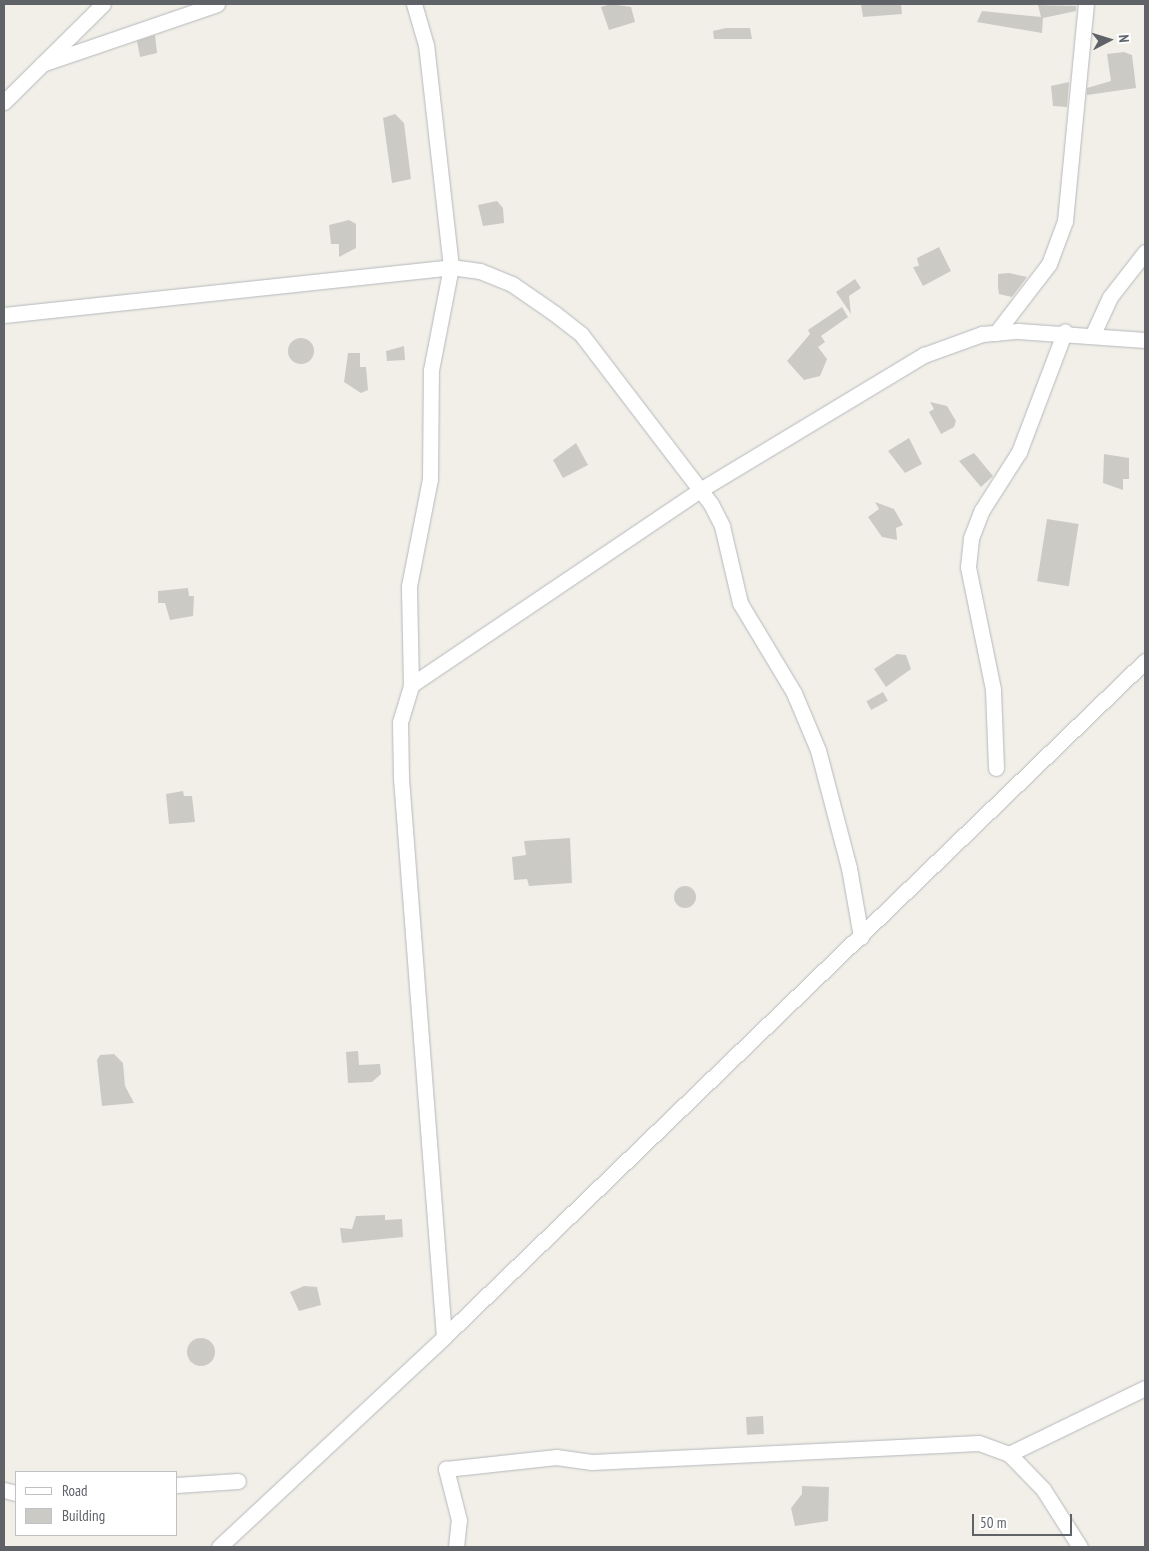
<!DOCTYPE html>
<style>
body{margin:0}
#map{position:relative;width:1149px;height:1551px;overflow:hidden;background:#f1efe8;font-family:"PT Sans Narrow",sans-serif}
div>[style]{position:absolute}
.building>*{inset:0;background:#cccac5;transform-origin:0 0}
.round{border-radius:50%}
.roads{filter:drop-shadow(0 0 1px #b5b8bc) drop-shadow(0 0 1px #b5b8bc)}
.street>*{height:15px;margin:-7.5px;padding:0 7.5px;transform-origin:7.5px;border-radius:7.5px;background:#fff}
span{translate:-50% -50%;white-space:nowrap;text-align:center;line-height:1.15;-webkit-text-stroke:4px #fff;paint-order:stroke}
.frame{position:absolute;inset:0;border:5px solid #5f6368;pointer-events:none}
.legend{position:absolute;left:15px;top:1471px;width:162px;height:65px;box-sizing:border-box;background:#fff;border:1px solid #bfc1c3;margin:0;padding:6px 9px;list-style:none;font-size:15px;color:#5f6368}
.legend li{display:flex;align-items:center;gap:10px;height:25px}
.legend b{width:25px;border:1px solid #bfc1c3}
.north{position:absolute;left:1084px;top:15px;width:50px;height:50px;-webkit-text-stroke:4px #fff;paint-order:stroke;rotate:85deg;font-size:14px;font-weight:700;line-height:20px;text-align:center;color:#5f6368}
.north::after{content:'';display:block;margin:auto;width:18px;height:22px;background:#5f6368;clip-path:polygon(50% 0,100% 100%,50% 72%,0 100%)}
.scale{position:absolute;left:972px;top:1514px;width:100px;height:22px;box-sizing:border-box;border:2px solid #5f6368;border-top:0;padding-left:6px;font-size:15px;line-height:18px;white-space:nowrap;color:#5f6368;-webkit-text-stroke:4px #fff;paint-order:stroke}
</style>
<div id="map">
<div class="building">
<div style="clip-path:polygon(611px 4px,631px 7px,635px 22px,609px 30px,601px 7px)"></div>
<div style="clip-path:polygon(861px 4px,901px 4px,902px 14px,863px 17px)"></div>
<div style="clip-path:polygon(1038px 5px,1076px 6px,1076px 11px,1043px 18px,1042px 33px,977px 22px,982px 11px,1041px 17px)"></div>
<div style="clip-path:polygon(726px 28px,750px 28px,752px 39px,714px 39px,713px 31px)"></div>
<div style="clip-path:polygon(155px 35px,157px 53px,140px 57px,137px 41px)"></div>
<div style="clip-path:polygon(1124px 52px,1132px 55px,1136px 88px,1087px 95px,1087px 88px,1111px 81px,1107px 54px)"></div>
<div style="clip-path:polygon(1069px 82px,1067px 107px,1053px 106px,1051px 86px)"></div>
<div style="clip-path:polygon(395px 114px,404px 123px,411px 179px,392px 183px,383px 118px)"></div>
<div style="clip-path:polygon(497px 201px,503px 208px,504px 223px,483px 226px,478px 205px)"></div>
<div style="clip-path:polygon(349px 220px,356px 224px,356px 248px,339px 257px,339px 244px,331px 244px,329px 225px)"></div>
<div style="clip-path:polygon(939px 247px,951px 271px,923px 286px,913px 267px,919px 266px,917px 258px)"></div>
<div style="clip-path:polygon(1009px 273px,1027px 277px,1012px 297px,999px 294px,998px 287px,998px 274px)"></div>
<div style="clip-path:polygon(855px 279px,861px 288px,849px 296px,851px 314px,836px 292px)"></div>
<div style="clip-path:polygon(842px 307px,848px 317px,821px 336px,825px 342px,818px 347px,827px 359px,823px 369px,820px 376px,804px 380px,787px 361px,810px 334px,808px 330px)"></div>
<div class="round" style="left:288px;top:338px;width:26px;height:26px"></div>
<div style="clip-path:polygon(404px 346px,405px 360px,387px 361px,386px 351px)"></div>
<div style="clip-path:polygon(348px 353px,360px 353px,360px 367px,366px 367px,368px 390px,361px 393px,344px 382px)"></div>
<div style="clip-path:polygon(930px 402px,947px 406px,956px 421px,954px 427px,941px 434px,929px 412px,934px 409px)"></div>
<div style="clip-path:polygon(909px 438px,922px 464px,905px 473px,888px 451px)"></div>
<div style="clip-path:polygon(576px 443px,588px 465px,563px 478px,553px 460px)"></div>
<div style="clip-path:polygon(974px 453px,993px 476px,981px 487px,959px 461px)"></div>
<div style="clip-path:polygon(1104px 454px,1129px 458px,1129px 479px,1123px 479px,1123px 490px,1103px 483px)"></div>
<div style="clip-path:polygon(875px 502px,894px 509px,903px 525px,896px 528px,897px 540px,882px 537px,868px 517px,879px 509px)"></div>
<div style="left:1047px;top:519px;width:32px;height:63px;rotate:9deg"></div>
<div style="clip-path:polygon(188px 588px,189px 596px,194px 596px,193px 616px,170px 620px,165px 603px,158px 603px,158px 591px)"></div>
<div style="clip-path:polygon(897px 654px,906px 655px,911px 669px,886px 687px,874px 669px)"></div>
<div style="left:883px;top:692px;width:10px;height:19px;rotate:61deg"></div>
<div style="clip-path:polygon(183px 791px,184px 796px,192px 796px,195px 822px,169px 824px,166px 794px)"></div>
<div style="clip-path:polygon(570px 838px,572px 883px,529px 886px,527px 879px,514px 880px,512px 857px,526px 855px,524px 841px)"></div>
<div class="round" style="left:674px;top:886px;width:22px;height:22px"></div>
<div style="clip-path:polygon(358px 1051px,359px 1065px,380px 1064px,381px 1074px,372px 1082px,348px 1083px,346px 1052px)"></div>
<div style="clip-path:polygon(114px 1054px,123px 1063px,125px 1086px,134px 1103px,102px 1106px,97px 1060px,100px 1055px)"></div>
<div style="clip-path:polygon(385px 1215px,385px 1220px,402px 1219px,403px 1237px,342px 1243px,340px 1228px,352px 1229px,356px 1216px)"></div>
<div style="clip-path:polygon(304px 1286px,317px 1287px,321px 1305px,299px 1311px,290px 1292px)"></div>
<div class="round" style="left:187px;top:1338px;width:28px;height:28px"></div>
<div style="left:763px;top:1416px;width:18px;height:17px;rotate:87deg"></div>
<div style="clip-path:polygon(802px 1486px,829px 1487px,828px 1521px,795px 1526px,791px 1508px,802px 1494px)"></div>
</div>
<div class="roads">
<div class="street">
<div style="left:42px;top:64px;width:185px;rotate:-18.9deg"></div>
<div style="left:4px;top:102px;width:139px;rotate:-44.7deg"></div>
<div style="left:4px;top:315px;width:450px;rotate:-6.1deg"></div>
<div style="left:451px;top:267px;width:29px;rotate:8deg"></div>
<div style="left:480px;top:271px;width:35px;rotate:22deg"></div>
<div style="left:512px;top:284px;width:51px;rotate:34.6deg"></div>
<div style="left:554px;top:313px;width:34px;rotate:38deg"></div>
<div style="left:581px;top:334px;width:214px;rotate:52.6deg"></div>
<div style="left:711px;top:504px;width:25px;rotate:63deg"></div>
<div style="left:722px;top:526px;width:79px;rotate:76.8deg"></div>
<div style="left:740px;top:603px;width:105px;rotate:59deg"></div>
<div style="left:794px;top:693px;width:62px;rotate:67.2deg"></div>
<div style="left:818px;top:750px;width:122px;rotate:75.3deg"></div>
<div style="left:849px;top:868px;width:70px;rotate:80.1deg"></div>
<div style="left:996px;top:333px;width:87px;rotate:-52.5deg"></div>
<div style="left:1049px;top:264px;width:46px;rotate:-69.6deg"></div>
<div style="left:1065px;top:221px;width:218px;rotate:-84.5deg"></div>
<div style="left:1093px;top:334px;width:41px;rotate:-65.3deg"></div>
<div style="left:1110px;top:297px;width:57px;rotate:-52.1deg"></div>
<div style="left:411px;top:685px;width:99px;rotate:-91.2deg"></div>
<div style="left:409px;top:586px;width:109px;rotate:-78.9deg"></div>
<div style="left:430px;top:479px;width:109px;rotate:-89.5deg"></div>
<div style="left:431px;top:370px;width:105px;rotate:-79deg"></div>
<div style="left:451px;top:267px;width:223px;rotate:-96.4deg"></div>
<div style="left:426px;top:45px;width:43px;rotate:-106.3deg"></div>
<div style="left:996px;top:768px;width:79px;rotate:-92.2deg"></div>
<div style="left:993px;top:689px;width:125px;rotate:-101.6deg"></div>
<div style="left:968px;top:567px;width:29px;rotate:-84deg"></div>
<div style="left:971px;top:538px;width:30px;rotate:-69deg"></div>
<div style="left:982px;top:510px;width:69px;rotate:-57.5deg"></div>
<div style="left:1019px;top:452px;width:129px;rotate:-69.2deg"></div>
<div style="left:444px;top:1337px;width:561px;rotate:-94.4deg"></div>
<div style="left:401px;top:778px;width:56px;rotate:-91deg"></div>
<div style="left:400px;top:722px;width:39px;rotate:-73deg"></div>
<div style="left:411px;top:685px;width:349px;rotate:-34deg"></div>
<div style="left:700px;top:490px;width:262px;rotate:-31.1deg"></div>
<div style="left:924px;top:355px;width:62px;rotate:-19.9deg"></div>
<div style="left:982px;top:334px;width:36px;rotate:-5deg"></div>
<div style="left:1018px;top:331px;width:127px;rotate:4.1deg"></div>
<div style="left:1009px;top:1454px;width:151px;rotate:-25.9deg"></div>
<div style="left:176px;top:1485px;width:62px;rotate:-3.7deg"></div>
<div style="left:4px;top:1490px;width:12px;rotate:14deg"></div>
<div style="left:219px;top:1547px;width:308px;rotate:-43deg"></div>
<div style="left:444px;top:1337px;width:974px;rotate:-43.96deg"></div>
<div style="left:456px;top:1547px;width:27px;rotate:-84deg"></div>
<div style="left:459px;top:1520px;width:53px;rotate:-104.3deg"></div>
<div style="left:446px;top:1469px;width:111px;rotate:-6.2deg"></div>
<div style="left:556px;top:1457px;width:36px;rotate:8deg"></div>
<div style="left:592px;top:1462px;width:387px;rotate:-2.8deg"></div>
<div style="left:979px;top:1443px;width:32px;rotate:20deg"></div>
<div style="left:1009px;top:1454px;width:49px;rotate:45.8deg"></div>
<div style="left:1043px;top:1489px;width:69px;rotate:57.5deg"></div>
</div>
</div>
<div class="frame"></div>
<ul class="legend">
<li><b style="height:6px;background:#fff"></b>Road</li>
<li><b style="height:14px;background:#cccac5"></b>Building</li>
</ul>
<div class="north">N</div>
<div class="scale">50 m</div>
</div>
